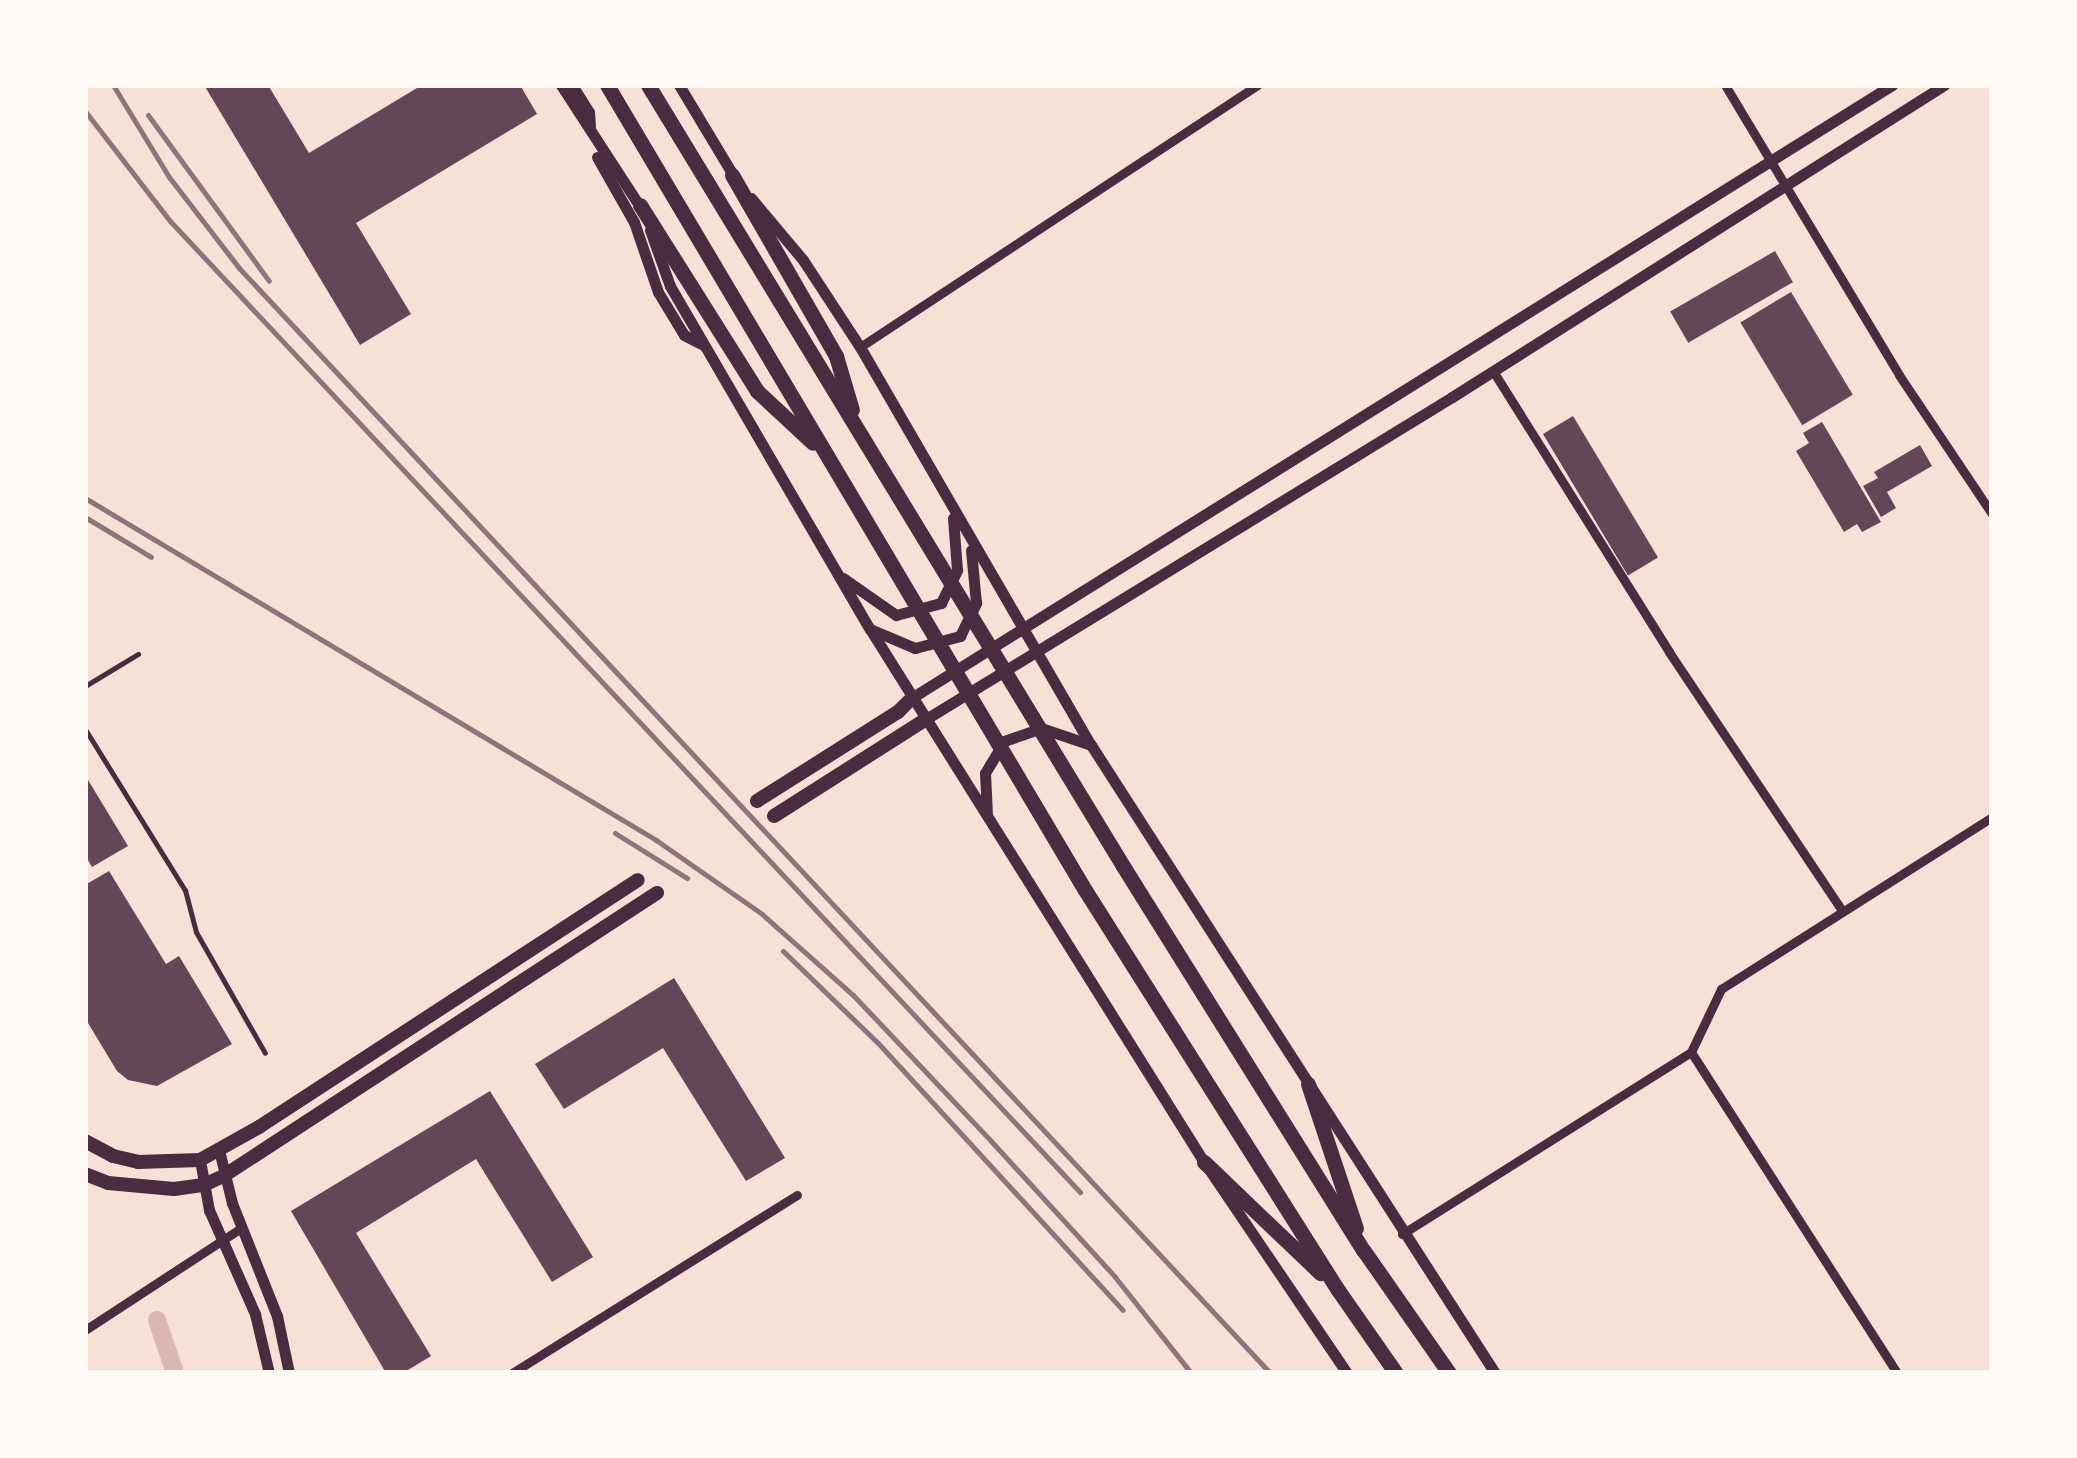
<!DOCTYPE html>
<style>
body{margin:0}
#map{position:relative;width:2077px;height:1458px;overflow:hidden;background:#f7e1d7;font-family:"PT Sans",sans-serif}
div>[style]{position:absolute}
.canal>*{height:18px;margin:-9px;padding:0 9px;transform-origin:9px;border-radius:9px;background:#dcb8b0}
.building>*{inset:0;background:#644757;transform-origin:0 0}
.service>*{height:5px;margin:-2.5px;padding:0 2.5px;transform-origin:2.5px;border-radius:2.5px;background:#4a2c40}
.minor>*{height:9px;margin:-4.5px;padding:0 4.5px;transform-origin:4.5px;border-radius:4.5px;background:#4a2c40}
.tertiary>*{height:11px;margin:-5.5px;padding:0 5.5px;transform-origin:5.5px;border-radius:5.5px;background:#4a2c40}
.secondary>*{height:14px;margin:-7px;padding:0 7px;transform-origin:7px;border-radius:7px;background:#4a2c40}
.trunk>*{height:15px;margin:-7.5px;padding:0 7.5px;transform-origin:7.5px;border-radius:7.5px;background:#4a2c40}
.rail>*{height:5px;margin:-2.5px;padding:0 2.5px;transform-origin:2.5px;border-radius:2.5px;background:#8f747c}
span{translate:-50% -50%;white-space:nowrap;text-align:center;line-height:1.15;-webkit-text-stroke:8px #fffaf5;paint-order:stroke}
.frame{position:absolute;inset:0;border:88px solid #fffaf5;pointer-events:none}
</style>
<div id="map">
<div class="canal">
<div style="left:157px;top:1320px;width:56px;rotate:71.2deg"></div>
</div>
<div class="building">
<div style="clip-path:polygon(204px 85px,268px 85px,309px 153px,422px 85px,520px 85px,537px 114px,356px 223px,411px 314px,360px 345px)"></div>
<div style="left:1775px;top:251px;width:36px;height:121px;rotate:60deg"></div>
<div style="left:1791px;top:292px;width:120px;height:59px;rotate:59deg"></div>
<div style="left:1573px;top:416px;width:165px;height:35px;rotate:59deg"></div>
<div style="clip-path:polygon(1822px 422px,1881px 522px,1862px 532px,1857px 524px,1844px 532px,1796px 451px,1809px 443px,1803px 433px)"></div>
<div style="clip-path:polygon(1920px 445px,1932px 466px,1887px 492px,1896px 508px,1881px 517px,1863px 486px,1878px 478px,1874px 472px)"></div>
<div style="clip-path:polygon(85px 775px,128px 846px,92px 867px,85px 855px)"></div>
<div style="clip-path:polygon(109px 871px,166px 964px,179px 956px,232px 1044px,157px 1086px,128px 1080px,117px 1071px,85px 1018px,85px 885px)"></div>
<div style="clip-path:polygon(674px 978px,785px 1158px,746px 1181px,663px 1048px,564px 1109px,535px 1064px)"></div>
<div style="clip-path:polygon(490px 1091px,593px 1257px,552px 1282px,476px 1159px,356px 1233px,431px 1356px,403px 1373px,386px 1373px,291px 1211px)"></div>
</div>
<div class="service">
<div style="left:85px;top:686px;width:62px;rotate:-31.1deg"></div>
<div style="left:85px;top:729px;width:190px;rotate:58.2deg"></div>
<div style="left:185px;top:890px;width:43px;rotate:75.3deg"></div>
<div style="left:196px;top:932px;width:139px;rotate:60.3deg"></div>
</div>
<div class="minor">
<div style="left:1725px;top:85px;width:338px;rotate:59deg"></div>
<div style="left:1899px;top:375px;width:167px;rotate:56.2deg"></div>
<div style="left:860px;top:347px;width:476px;rotate:-33.4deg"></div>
<div style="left:1493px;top:371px;width:332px;rotate:57.9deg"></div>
<div style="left:1669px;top:652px;width:311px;rotate:56.2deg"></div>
<div style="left:1691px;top:1052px;width:70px;rotate:-64.5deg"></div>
<div style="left:1721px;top:989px;width:321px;rotate:-32.4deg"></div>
<div style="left:1402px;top:1234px;width:342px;rotate:-32.2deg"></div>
<div style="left:1691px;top:1052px;width:381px;rotate:57.3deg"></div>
<div style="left:85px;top:1330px;width:186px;rotate:-33.2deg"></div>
<div style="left:512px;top:1373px;width:336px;rotate:-32deg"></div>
</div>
<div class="tertiary">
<div style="left:561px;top:85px;width:147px;rotate:57deg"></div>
<div style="left:572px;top:85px;width:32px;rotate:58deg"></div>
<div style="left:589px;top:112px;width:14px;rotate:86deg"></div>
<div style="left:679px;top:85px;width:111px;rotate:59deg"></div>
<div style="left:597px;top:157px;width:75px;rotate:60.4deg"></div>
<div style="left:634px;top:222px;width:74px;rotate:71.1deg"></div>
<div style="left:658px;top:292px;width:50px;rotate:58.8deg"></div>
<div style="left:684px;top:335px;width:22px;rotate:27deg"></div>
<div style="left:751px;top:198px;width:81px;rotate:50deg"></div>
<div style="left:803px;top:260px;width:104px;rotate:56.8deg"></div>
<div style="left:860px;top:347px;width:460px;rotate:59.9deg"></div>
<div style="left:1091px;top:745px;width:747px;rotate:57.25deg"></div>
<div style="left:650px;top:230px;width:59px;rotate:70.3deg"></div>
<div style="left:670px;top:286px;width:397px;rotate:59.8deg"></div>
<div style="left:870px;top:629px;width:629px;rotate:57.93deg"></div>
<div style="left:1204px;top:1162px;width:255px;rotate:55.9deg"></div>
<div style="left:843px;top:578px;width:65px;rotate:34.9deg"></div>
<div style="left:896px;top:615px;width:47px;rotate:-14.9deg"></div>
<div style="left:941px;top:603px;width:37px;rotate:-64deg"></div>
<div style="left:957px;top:570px;width:52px;rotate:-94.4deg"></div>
<div style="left:870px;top:629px;width:49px;rotate:22.9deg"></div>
<div style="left:915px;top:648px;width:47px;rotate:-14.9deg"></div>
<div style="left:960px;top:636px;width:37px;rotate:-64deg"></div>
<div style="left:976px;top:603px;width:53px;rotate:-95.4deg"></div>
<div style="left:913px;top:697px;width:1155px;rotate:-32.01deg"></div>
<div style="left:926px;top:719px;width:617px;rotate:-31.47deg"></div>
<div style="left:1452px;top:397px;width:583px;rotate:-32.38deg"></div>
<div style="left:987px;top:815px;width:42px;rotate:-92.7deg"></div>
<div style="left:985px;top:773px;width:37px;rotate:-59deg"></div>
<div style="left:1004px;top:741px;width:39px;rotate:-19deg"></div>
<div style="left:1041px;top:728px;width:53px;rotate:18.8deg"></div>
<div style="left:219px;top:1150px;width:55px;rotate:76.2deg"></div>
<div style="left:232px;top:1203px;width:122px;rotate:68.3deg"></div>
<div style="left:277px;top:1316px;width:58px;rotate:78.1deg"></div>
<div style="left:200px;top:1160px;width:51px;rotate:79.8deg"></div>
<div style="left:209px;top:1210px;width:114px;rotate:66.1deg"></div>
<div style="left:255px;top:1314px;width:61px;rotate:76.7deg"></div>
</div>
<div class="secondary">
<div style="left:757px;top:801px;width:167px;rotate:-32.3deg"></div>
<div style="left:898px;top:712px;width:21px;rotate:-45deg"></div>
<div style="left:774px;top:816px;width:180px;rotate:-32.5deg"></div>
<div style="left:85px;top:1141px;width:32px;rotate:28deg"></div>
<div style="left:113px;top:1156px;width:26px;rotate:13deg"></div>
<div style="left:138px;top:1162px;width:62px;rotate:-1.8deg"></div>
<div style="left:200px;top:1160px;width:68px;rotate:-29.2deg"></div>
<div style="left:259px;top:1127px;width:452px;rotate:-33.1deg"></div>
<div style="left:85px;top:1174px;width:25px;rotate:21deg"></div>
<div style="left:108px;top:1183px;width:66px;rotate:5.2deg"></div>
<div style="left:174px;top:1189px;width:30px;rotate:-8deg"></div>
<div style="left:204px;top:1185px;width:23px;rotate:-25deg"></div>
<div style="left:225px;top:1175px;width:516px;rotate:-33.14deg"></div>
</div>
<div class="trunk">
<div style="left:607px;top:85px;width:936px;rotate:59.3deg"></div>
<div style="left:1085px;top:890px;width:473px;rotate:57.7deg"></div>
<div style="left:1338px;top:1290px;width:101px;rotate:55.1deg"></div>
<div style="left:648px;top:85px;width:914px;rotate:58.69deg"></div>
<div style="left:1123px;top:866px;width:454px;rotate:58deg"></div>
<div style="left:1364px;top:1251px;width:149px;rotate:55.1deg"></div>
<div style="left:732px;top:175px;width:209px;rotate:60.1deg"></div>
<div style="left:836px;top:356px;width:56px;rotate:73.5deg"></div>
<div style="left:640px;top:205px;width:220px;rotate:57.8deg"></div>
<div style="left:757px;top:391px;width:76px;rotate:42.9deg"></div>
<div style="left:1308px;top:1084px;width:152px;rotate:71.6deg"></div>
<div style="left:1204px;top:1162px;width:161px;rotate:43.7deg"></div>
</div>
<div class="rail">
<div style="left:113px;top:85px;width:108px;rotate:58.7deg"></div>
<div style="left:169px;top:177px;width:115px;rotate:52.4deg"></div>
<div style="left:239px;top:268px;width:1511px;rotate:46.98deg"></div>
<div style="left:85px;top:111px;width:139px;rotate:52.3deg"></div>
<div style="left:170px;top:221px;width:1331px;rotate:46.86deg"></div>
<div style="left:148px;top:115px;width:205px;rotate:53.9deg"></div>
<div style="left:85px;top:498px;width:666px;rotate:30.92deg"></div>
<div style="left:656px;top:840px;width:129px;rotate:34.9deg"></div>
<div style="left:762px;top:914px;width:122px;rotate:41.7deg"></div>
<div style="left:853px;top:995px;width:201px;rotate:46.6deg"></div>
<div style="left:991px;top:1141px;width:184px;rotate:47.6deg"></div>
<div style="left:1115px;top:1277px;width:122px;rotate:51.6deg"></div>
<div style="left:85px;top:517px;width:77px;rotate:31.2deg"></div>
<div style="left:615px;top:833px;width:85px;rotate:32deg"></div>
<div style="left:783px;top:951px;width:132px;rotate:44.1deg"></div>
<div style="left:878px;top:1043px;width:362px;rotate:47.5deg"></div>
</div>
<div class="frame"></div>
</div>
